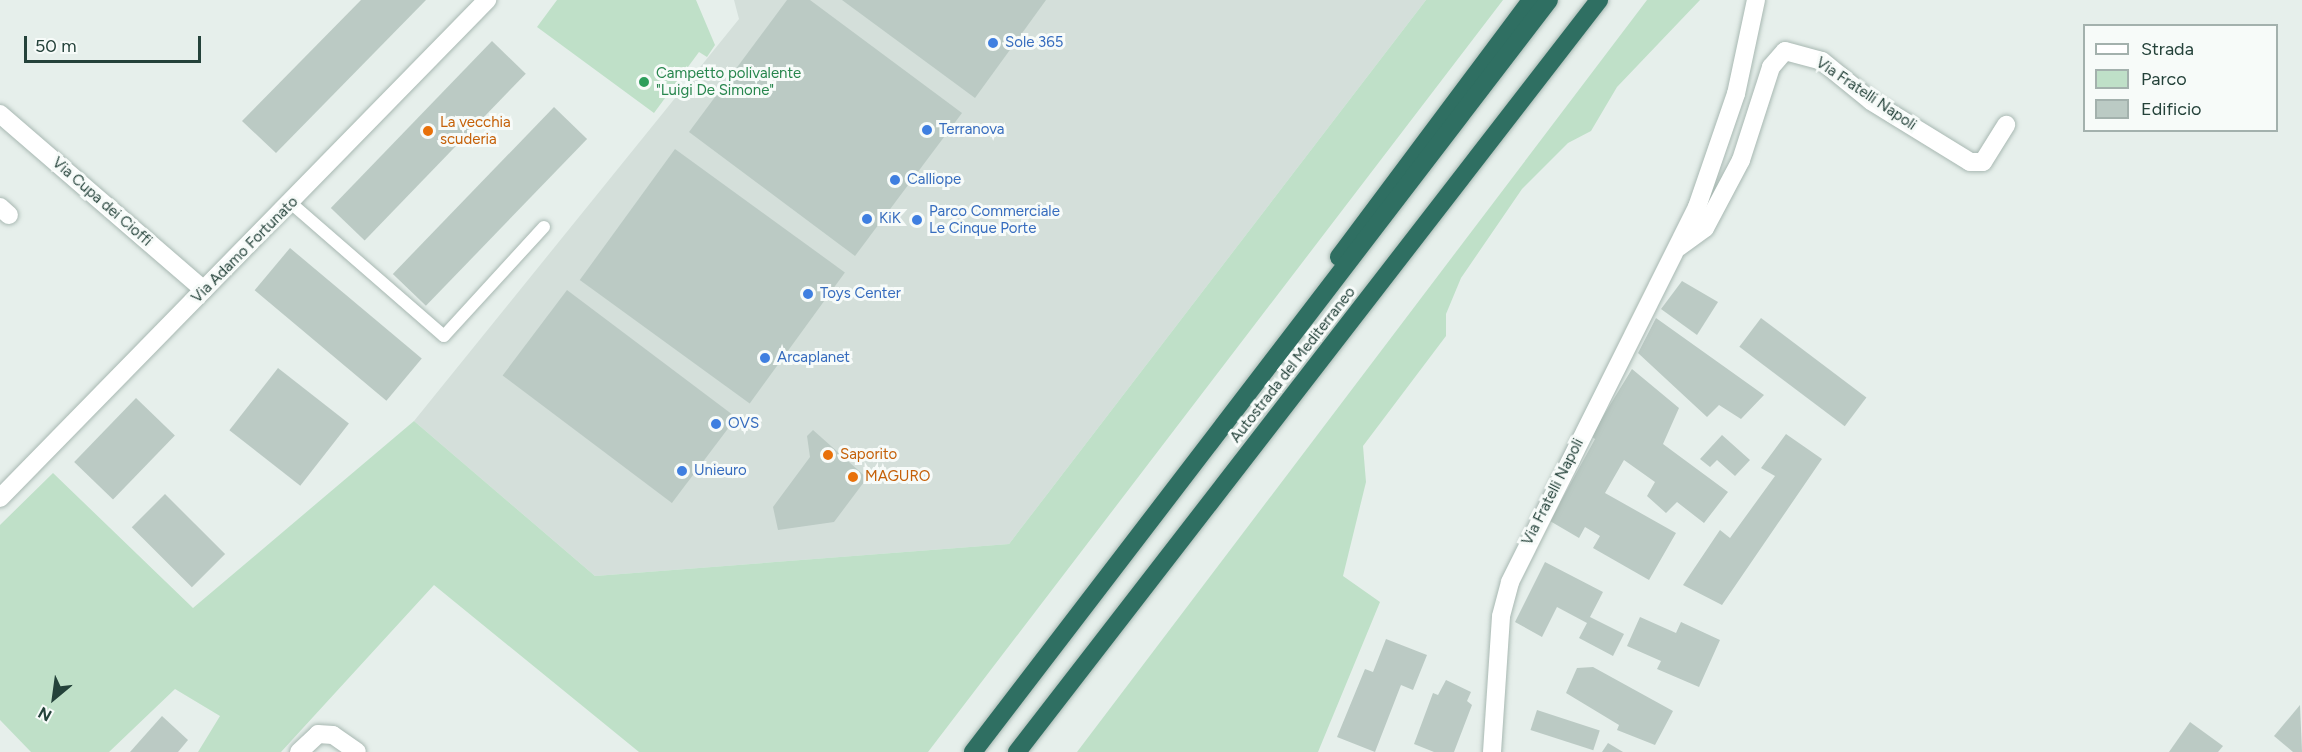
<!DOCTYPE html>
<style>
body{margin:0}
#map{position:relative;width:2302px;height:752px;overflow:hidden;background:#e6efeb;font-family:Figtree,sans-serif}
div>[style]{position:absolute}
.built>*{inset:0;background:#d4dfda}
.green>*{inset:0;background:#bfe0c8}
.building>*{inset:0;background:#bbcac4;transform-origin:0 0}
.roads{filter:drop-shadow(0 0 2px #a8b8b2) drop-shadow(0 0 2px #a8b8b2)}
.lane>*{height:12px;margin:-6px;padding:0 6px;transform-origin:6px;border-radius:6px;background:#fff}
.street>*{height:18px;margin:-9px;padding:0 9px;transform-origin:9px;border-radius:9px;background:#fff}
.highway>*{height:18px;margin:-9px;padding:0 9px;transform-origin:9px;border-radius:9px;background:#2f6f62}
.dots>*{width:16px;height:16px;translate:-50% -50%;box-sizing:border-box;border:3px solid #f7fbf9;border-radius:50%}
span{translate:-50% -50%;white-space:nowrap;text-align:center;line-height:1.15;-webkit-text-stroke:6px #f7fbf9;paint-order:stroke}
.shop-label{font-size:15px;color:#366cbe}
.left{translate:0 -50%;text-align:left}
.leisure-label{font-size:15px;color:#27864d}
.street-label{font-size:15px;color:#24423a}
.food-label{font-size:15px;color:#c56008}
.legend{position:absolute;left:2083px;top:24px;width:195px;height:108px;box-sizing:border-box;background:#f7fbf9;border:2px solid #a3b1ad;margin:0;padding:8px 10px;list-style:none;font-size:18px;color:#24423a}
.legend li{display:flex;align-items:center;gap:12px;height:30px}
.legend b{width:30px;border:2px solid #a3b1ad}
.north{position:absolute;left:24px;top:668px;width:60px;height:60px;-webkit-text-stroke:4px #f7fbf9;paint-order:stroke;rotate:209deg;font-size:16px;font-weight:700;line-height:24px;text-align:center;color:#24423a}
.north::after{content:'';display:block;margin:auto;width:21px;height:27px;background:#24423a;clip-path:polygon(50% 0,100% 100%,50% 72%,0 100%)}
.scale{position:absolute;left:24px;top:36px;width:177px;height:27px;box-sizing:border-box;border:3px solid #24423a;border-top:0;padding-left:8px;font-size:18px;line-height:21px;white-space:nowrap;color:#24423a;-webkit-text-stroke:4px #f7fbf9;paint-order:stroke}
</style>
<div id="map">
<div class="built">
<div style="clip-path:polygon(734px 0,1426px 0,1009px 544px,595px 576px,414px 421px,739px 19px)"></div>
</div>
<div class="green">
<div style="clip-path:polygon(557px 0,696px 0,715px 45px,707px 57px,699px 52px,654px 113px,537px 27px)"></div>
<div style="clip-path:polygon(1426px 0,1503px 0,928px 752px,639px 752px,434px 585px,281px 752px,198px 752px,220px 716px,175px 689px,109px 752px,31px 752px,0 720px,0 525px,53px 473px,193px 608px,414px 421px,595px 576px,1009px 544px)"></div>
<div style="clip-path:polygon(1647px 0,1700px 0,1617px 87px,1591px 131px,1568px 143px,1522px 189px,1461px 278px,1446px 314px,1446px 336px,1363px 446px,1366px 482px,1343px 576px,1380px 602px,1318px 752px,1077px 752px)"></div>
</div>
<div class="building">
<div style="clip-path:polygon(361px 0,426px 0,276px 153px,242px 121px)"></div>
<div style="clip-path:polygon(787px 0,810px 0,962px 113px,855px 256px,689px 132px)"></div>
<div style="clip-path:polygon(842px 0,1046px 0,975px 98px)"></div>
<div style="left:492px;top:41px;width:47px;height:232px;rotate:44deg"></div>
<div style="left:554px;top:107px;width:46px;height:232px;rotate:44deg"></div>
<div style="left:675px;top:149px;width:210px;height:162px;rotate:36deg"></div>
<div style="left:290px;top:248px;width:172px;height:55px;rotate:40deg"></div>
<div style="clip-path:polygon(1682px 281px,1718px 302px,1697px 335px,1661px 309px)"></div>
<div style="left:567px;top:290px;width:212px;height:107px;rotate:37deg"></div>
<div style="clip-path:polygon(1656px 318px,1764px 395px,1741px 419px,1719px 405px,1707px 417px,1638px 353px)"></div>
<div style="left:1761px;top:318px;width:132px;height:36px;rotate:37deg"></div>
<div style="left:278px;top:368px;width:90px;height:79px;rotate:38deg"></div>
<div style="clip-path:polygon(1632px 369px,1679px 408px,1663px 444px,1728px 492px,1704px 523px,1677px 502px,1666px 513px,1647px 496px,1655px 482px,1624px 460px,1605px 493px,1676px 533px,1649px 580px,1593px 548px,1600px 536px,1585px 527px,1579px 538px,1550px 521px,1595px 439px,1591px 436px)"></div>
<div style="left:136px;top:398px;width:54px;height:89px;rotate:44deg"></div>
<div style="clip-path:polygon(813px 430px,867px 478px,834px 522px,778px 530px,773px 507px,810px 457px,807px 436px)"></div>
<div style="clip-path:polygon(1786px 434px,1822px 459px,1722px 605px,1683px 585px,1720px 530px,1730px 538px,1775px 476px,1761px 468px)"></div>
<div style="clip-path:polygon(1722px 435px,1750px 460px,1735px 476px,1717px 460px,1710px 467px,1700px 459px)"></div>
<div style="left:165px;top:494px;width:85px;height:47px;rotate:45deg"></div>
<div style="clip-path:polygon(1545px 562px,1603px 592px,1590px 617px,1624px 634px,1613px 656px,1579px 638px,1587px 623px,1557px 607px,1542px 637px,1515px 622px)"></div>
<div style="clip-path:polygon(1640px 617px,1676px 633px,1681px 622px,1720px 640px,1699px 687px,1657px 669px,1661px 661px,1627px 646px)"></div>
<div style="clip-path:polygon(1386px 639px,1427px 655px,1413px 690px,1401px 685px,1375px 752px,1337px 737px,1365px 669px,1373px 672px)"></div>
<div style="clip-path:polygon(1593px 667px,1673px 711px,1655px 745px,1617px 730px,1619px 725px,1566px 693px,1577px 668px)"></div>
<div style="clip-path:polygon(1446px 680px,1471px 692px,1467px 701px,1472px 705px,1454px 752px,1434px 752px,1414px 744px,1433px 693px,1438px 695px)"></div>
<div style="clip-path:polygon(2300px 705px,2302px 752px,2293px 752px,2274px 736px)"></div>
<div style="left:1537px;top:710px;width:66px;height:21px;rotate:18deg"></div>
<div style="clip-path:polygon(162px 716px,188px 740px,178px 752px,130px 752px)"></div>
<div style="clip-path:polygon(2190px 722px,2223px 746px,2218px 752px,2169px 752px)"></div>
<div style="clip-path:polygon(1608px 743px,1623px 752px,1602px 752px)"></div>
</div>
<div class="roads">
<div class="lane">
<div style="left:292px;top:204px;width:201px;rotate:41deg"></div>
<div style="left:444px;top:336px;width:148px;rotate:-47.5deg"></div>
</div>
<div class="street">
<div style="left:0;top:114px;width:269px;rotate:40.8deg"></div>
<div style="left:0;top:207px;width:12px;rotate:42deg"></div>
<div style="left:1679px;top:247px;width:32px;rotate:-36deg"></div>
<div style="left:1705px;top:228px;width:77px;rotate:-62.1deg"></div>
<div style="left:1741px;top:160px;width:98px;rotate:-72.1deg"></div>
<div style="left:1771px;top:67px;width:21px;rotate:-49deg"></div>
<div style="left:1785px;top:51px;width:38px;rotate:15deg"></div>
<div style="left:1822px;top:61px;width:63px;rotate:39.2deg"></div>
<div style="left:1871px;top:101px;width:116px;rotate:31.6deg"></div>
<div style="left:1970px;top:162px;width:13px"></div>
<div style="left:1983px;top:162px;width:44px;rotate:-58.1deg"></div>
<div style="left:0;top:498px;width:697px;rotate:-45.64deg"></div>
<div style="left:299px;top:752px;width:26px;rotate:-43deg"></div>
<div style="left:318px;top:734px;width:15px;rotate:4deg"></div>
<div style="left:333px;top:735px;width:29px;rotate:35deg"></div>
<div style="left:1492px;top:752px;width:136px;rotate:-86.2deg"></div>
<div style="left:1501px;top:616px;width:35px;rotate:-75deg"></div>
<div style="left:1510px;top:582px;width:419px;rotate:-63.5deg"></div>
<div style="left:1697px;top:207px;width:120px;rotate:-71deg"></div>
<div style="left:1736px;top:94px;width:96px;rotate:-78deg"></div>
</div>
<div class="highway">
<div style="left:1339px;top:257px;width:321px;rotate:-53.2deg"></div>
<div style="left:973px;top:752px;width:947px;rotate:-52.55deg"></div>
<div style="left:1017px;top:752px;width:951px;rotate:-52.26deg"></div>
</div>
</div>
<div class="dots">
<div style="left:993px;top:43px;background:#3f7fe0"></div>
<div style="left:644px;top:82px;background:#2e9e5b"></div>
<div style="left:927px;top:130px;background:#3f7fe0"></div>
<div style="left:428px;top:131px;background:#e8710a"></div>
<div style="left:895px;top:180px;background:#3f7fe0"></div>
<div style="left:867px;top:219px;background:#3f7fe0"></div>
<div style="left:917px;top:220px;background:#3f7fe0"></div>
<div style="left:808px;top:294px;background:#3f7fe0"></div>
<div style="left:765px;top:358px;background:#3f7fe0"></div>
<div style="left:716px;top:424px;background:#3f7fe0"></div>
<div style="left:828px;top:455px;background:#e8710a"></div>
<div style="left:682px;top:471px;background:#3f7fe0"></div>
<div style="left:853px;top:477px;background:#e8710a"></div>
</div>
<div class="shop-label">
<span class="left" style="left:1005px;top:43px">Sole 365</span>
<span class="left" style="left:939px;top:130px">Terranova</span>
<span class="left" style="left:907px;top:180px">Calliope</span>
<span class="left" style="left:929px;top:220px">Parco Commerciale<br>Le Cinque Porte</span>
<span class="left" style="left:879px;top:219px">KiK</span>
<span class="left" style="left:820px;top:294px">Toys Center</span>
<span class="left" style="left:777px;top:358px">Arcaplanet</span>
<span class="left" style="left:728px;top:424px">OVS</span>
<span class="left" style="left:694px;top:471px">Unieuro</span>
</div>
<div class="leisure-label">
<span class="left" style="left:656px;top:82px">Campetto polivalente<br>"Luigi De Simone"</span>
</div>
<div class="street-label">
<span style="left:1866px;top:94px;rotate:34deg">Via Fratelli Napoli</span>
<span style="left:102px;top:202px;rotate:41deg">Via Cupa dei Cioffi</span>
<span style="left:245px;top:250px;rotate:-45deg">Via Adamo Fortunato</span>
<span style="left:1293px;top:365px;rotate:-52deg">Autostrada del Mediterraneo</span>
<span style="left:1553px;top:492px;rotate:-63deg">Via Fratelli Napoli</span>
</div>
<div class="food-label">
<span class="left" style="left:440px;top:131px">La vecchia<br>scuderia</span>
<span class="left" style="left:840px;top:455px">Saporito</span>
<span class="left" style="left:865px;top:477px">MAGURO</span>
</div>
<ul class="legend">
<li><b style="height:8px;background:#fff"></b>Strada</li>
<li><b style="height:16px;background:#bfe0c8"></b>Parco</li>
<li><b style="height:16px;background:#bbcac4"></b>Edificio</li>
</ul>
<div class="north">N</div>
<div class="scale">50 m</div>
</div>
